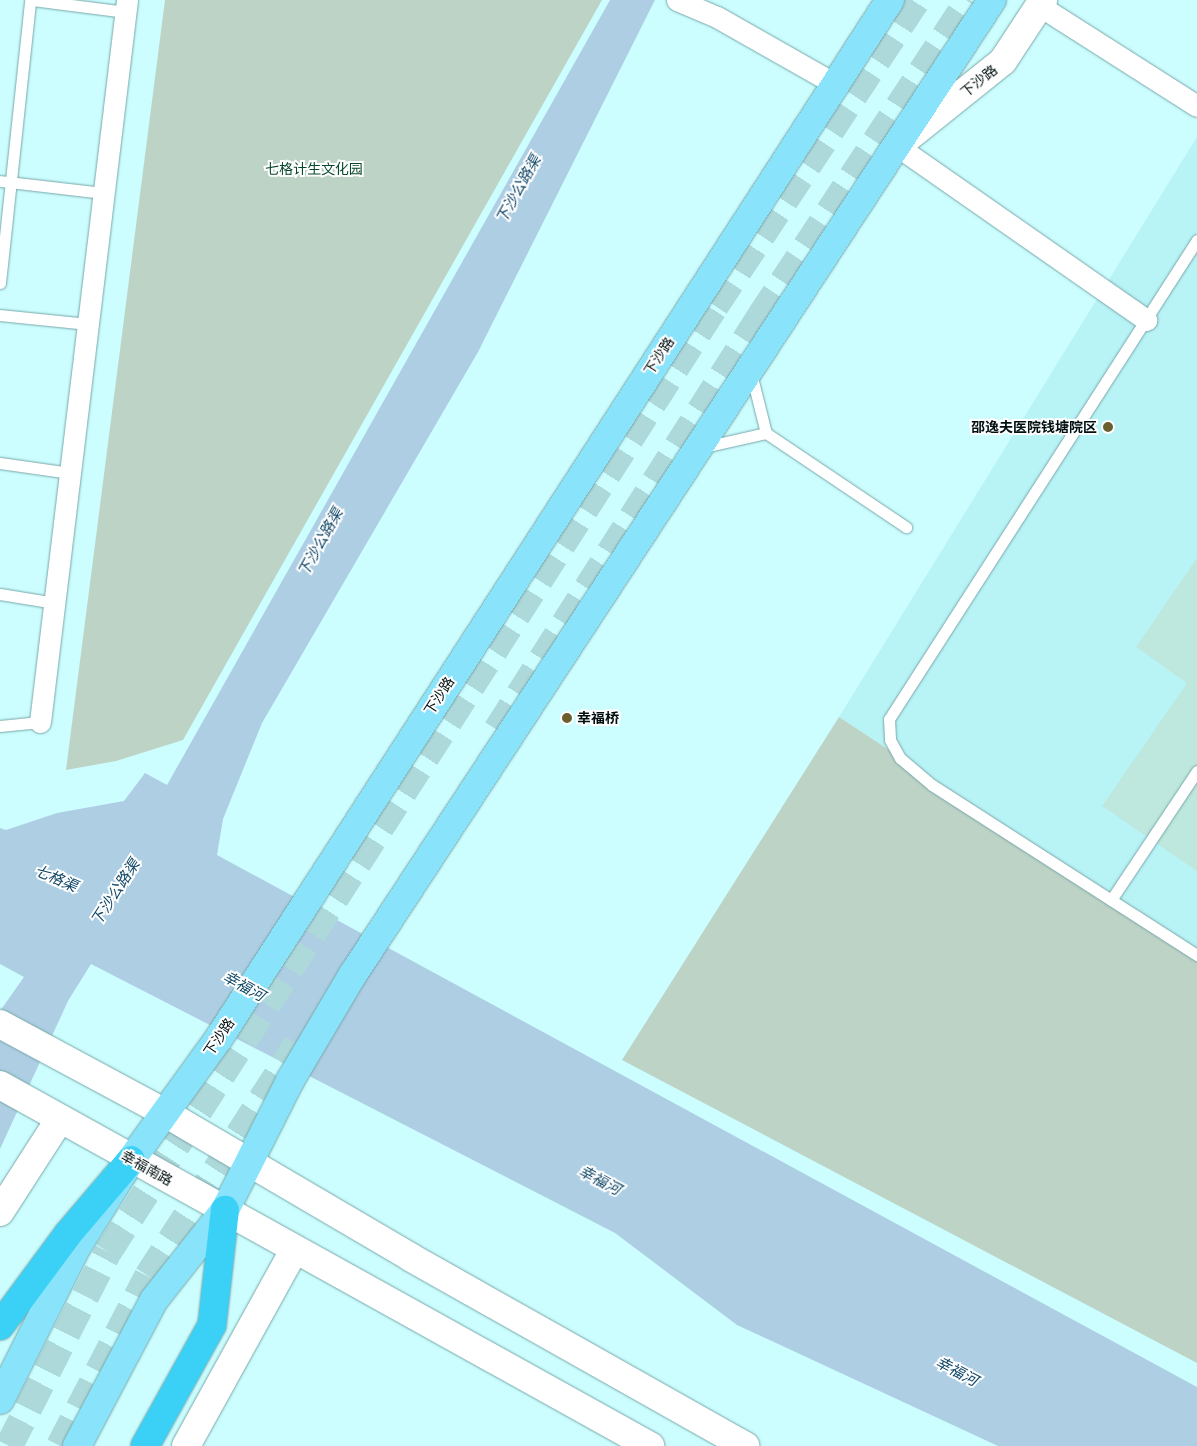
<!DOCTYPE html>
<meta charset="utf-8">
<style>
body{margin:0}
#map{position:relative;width:1197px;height:1446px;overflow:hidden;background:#ccfdff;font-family:Quicksand,"Noto Sans SC",sans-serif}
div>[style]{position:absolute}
.built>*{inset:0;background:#b8f3f6}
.green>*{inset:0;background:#bdd3c6}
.water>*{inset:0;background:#aecee4}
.building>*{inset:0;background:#bee8de}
.highway-tunnel>*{height:28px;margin-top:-14px;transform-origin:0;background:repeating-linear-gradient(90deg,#aed9db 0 28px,transparent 0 42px)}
.roads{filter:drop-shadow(0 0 1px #78a7a9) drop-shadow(0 0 1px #78a7a9)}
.lane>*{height:11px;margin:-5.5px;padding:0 5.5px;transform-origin:5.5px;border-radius:5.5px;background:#fff}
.street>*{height:21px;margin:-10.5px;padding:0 10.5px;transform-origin:10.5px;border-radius:10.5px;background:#fff}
.secondary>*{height:28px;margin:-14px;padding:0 14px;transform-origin:14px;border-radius:14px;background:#fff}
.primary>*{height:28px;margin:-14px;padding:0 14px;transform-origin:14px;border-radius:14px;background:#89e3fa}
.highway>*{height:28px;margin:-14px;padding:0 14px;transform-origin:14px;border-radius:14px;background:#3bd1f7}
.dots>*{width:14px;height:14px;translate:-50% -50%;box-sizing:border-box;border:2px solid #fff;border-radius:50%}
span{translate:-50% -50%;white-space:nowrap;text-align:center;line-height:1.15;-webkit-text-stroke:4px #fff;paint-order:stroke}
.street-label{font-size:14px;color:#010f10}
.park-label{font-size:14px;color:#08482d}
.poi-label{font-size:14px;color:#010f10;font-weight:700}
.right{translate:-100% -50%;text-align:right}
.left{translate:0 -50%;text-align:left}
.water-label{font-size:15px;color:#124868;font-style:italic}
</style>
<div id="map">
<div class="built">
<div style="clip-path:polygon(1197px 137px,1197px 953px,839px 717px)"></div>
</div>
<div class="green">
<div style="clip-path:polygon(165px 0,602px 0,183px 740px,116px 761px,66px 770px)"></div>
<div style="clip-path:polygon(839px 717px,1197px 953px,1197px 1363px,622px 1060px)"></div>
</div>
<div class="water">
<div style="clip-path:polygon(610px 0,655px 0,478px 352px,262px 723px,223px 819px,217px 855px,1197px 1387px,1197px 1446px,998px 1446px,737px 1325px,615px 1233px,91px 964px,68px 1001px,0 1149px,0 1011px,24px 977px,0 964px,0 828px,6px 830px,57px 813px,124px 801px,145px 773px,167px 785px)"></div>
</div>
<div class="building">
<div style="clip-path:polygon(1197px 558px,1197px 871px,1102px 806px,1187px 683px,1136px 647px)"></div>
</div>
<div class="highway-tunnel">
<div style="left:497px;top:730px;width:490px;rotate:-57.5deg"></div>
<div style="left:760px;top:317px;width:380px;rotate:-56.6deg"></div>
<div style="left:9px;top:1446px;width:218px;rotate:-63deg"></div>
<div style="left:108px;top:1252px;width:1124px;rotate:-57.31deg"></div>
<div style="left:715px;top:306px;width:367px;rotate:-56.6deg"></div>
<div style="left:60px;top:1446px;width:191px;rotate:-62.6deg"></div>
<div style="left:148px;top:1276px;width:275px;rotate:-57.2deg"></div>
</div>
<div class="roads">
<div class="lane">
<div style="left:32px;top:0;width:95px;rotate:7.3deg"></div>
<div style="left:0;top:181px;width:105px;rotate:6.6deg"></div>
<div style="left:1197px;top:240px;width:569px;rotate:122.74deg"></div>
<div style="left:889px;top:719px;width:21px;rotate:87deg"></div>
<div style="left:890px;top:740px;width:21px;rotate:61deg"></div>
<div style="left:900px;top:758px;width:42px;rotate:40.2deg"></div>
<div style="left:932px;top:785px;width:315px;rotate:32.7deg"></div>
<div style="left:0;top:283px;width:285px;rotate:-83.9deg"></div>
<div style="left:0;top:315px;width:88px;rotate:5.8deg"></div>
<div style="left:751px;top:373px;width:62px;rotate:76deg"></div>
<div style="left:766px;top:433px;width:169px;rotate:33.9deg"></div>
<div style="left:704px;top:447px;width:64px;rotate:-12.7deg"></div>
<div style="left:0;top:463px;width:71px;rotate:8.1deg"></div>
<div style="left:0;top:594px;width:56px;rotate:9.3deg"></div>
<div style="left:0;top:726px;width:40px;rotate:-5.7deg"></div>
<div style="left:1111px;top:900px;width:155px;rotate:-56.3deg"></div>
</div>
<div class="street">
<div style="left:677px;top:0;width:43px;rotate:23deg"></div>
<div style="left:717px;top:17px;width:136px;rotate:29.6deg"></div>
<div style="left:1040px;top:6px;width:186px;rotate:32.5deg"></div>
<div style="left:897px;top:146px;width:304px;rotate:34.9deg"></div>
<div style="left:40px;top:722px;width:727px;rotate:-83.13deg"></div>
</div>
<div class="secondary">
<div style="left:902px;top:142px;width:129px;rotate:-38.7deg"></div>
<div style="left:1003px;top:61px;width:73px;rotate:-56.7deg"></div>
<div style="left:0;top:1024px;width:187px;rotate:28.3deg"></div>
<div style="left:165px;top:1113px;width:284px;rotate:30.4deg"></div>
<div style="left:410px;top:1257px;width:385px;rotate:29.4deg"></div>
<div style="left:0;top:1085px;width:744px;rotate:29.05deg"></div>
<div style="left:0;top:1212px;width:111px;rotate:-57.2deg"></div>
<div style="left:186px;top:1446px;width:224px;rotate:-61.1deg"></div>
</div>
<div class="primary">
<div style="left:0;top:1400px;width:170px;rotate:-63.4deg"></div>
<div style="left:76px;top:1248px;width:104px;rotate:-58deg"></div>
<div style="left:131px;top:1160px;width:150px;rotate:-54.2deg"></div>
<div style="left:219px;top:1038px;width:1236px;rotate:-57.12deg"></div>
<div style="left:77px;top:1446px;width:165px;rotate:-62.2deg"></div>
<div style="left:154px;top:1300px;width:115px;rotate:-51.7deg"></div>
<div style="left:225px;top:1210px;width:147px;rotate:-63.3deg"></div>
<div style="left:291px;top:1079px;width:120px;rotate:-59.4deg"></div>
<div style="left:352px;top:976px;width:1167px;rotate:-56.75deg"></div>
</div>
<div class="highway">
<div style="left:0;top:1326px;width:114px;rotate:-53.5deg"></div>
<div style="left:68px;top:1234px;width:97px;rotate:-49.6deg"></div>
<div style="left:145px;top:1446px;width:138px;rotate:-61deg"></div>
<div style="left:212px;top:1325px;width:116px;rotate:-83.6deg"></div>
</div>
</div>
<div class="dots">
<div style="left:1108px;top:427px;background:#69602d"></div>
<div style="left:567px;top:718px;background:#69602d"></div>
</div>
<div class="street-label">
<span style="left:979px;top:81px;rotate:-39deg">下沙路</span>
<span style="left:659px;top:356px;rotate:-57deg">下沙路</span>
<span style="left:439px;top:696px;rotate:-57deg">下沙路</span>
<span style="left:219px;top:1037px;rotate:-56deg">下沙路</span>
<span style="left:147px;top:1168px;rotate:29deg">幸福南路</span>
</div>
<div class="park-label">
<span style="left:314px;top:169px">七格计生文化园</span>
</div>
<div class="poi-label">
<span class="right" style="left:1097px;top:427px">邵逸夫医院钱塘院区</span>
<span class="left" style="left:577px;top:718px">幸福桥</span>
</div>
<div class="water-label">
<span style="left:518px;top:189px;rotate:-61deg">下沙公路渠</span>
<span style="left:320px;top:542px;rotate:-61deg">下沙公路渠</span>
<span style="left:56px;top:878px;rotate:23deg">七格渠</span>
<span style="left:115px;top:892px;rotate:-57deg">下沙公路渠</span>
<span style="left:244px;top:986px;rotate:29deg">幸福河</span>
<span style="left:600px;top:1180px;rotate:28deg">幸福河</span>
<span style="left:957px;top:1371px;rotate:28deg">幸福河</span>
</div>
</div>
